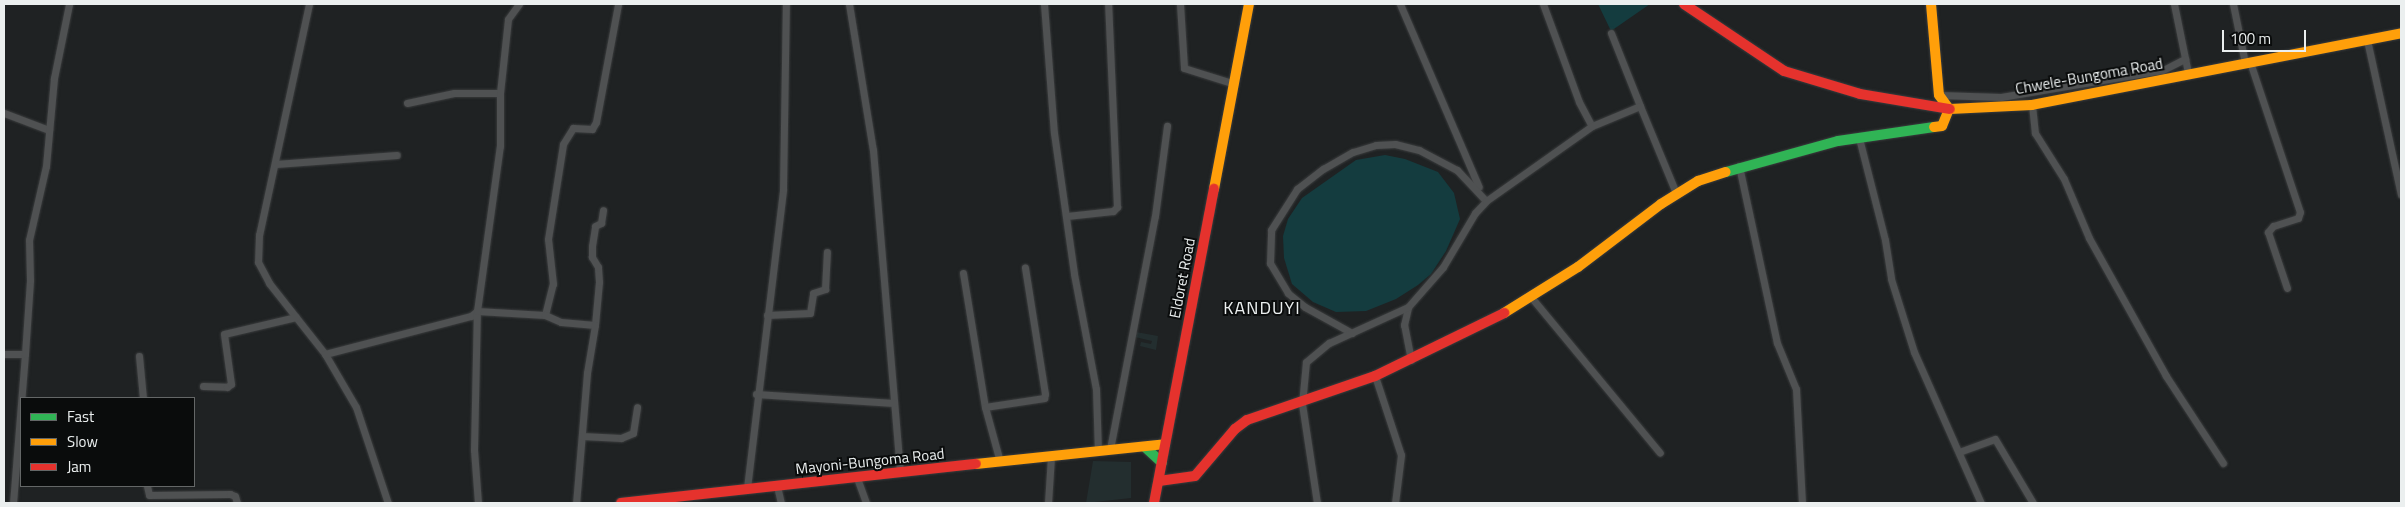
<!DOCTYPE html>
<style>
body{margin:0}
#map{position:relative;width:2405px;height:507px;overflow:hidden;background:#1f2223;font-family:"Titillium Web",sans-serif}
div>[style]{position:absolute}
.built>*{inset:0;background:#232e2f}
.green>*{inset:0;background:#143c3f}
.roads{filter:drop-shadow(0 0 1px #3a3c3d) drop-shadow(0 0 1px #3a3c3d)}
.street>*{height:7px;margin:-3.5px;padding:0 3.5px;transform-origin:3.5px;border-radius:3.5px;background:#4f5152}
.fast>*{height:10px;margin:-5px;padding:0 5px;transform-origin:5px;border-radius:5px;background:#30b455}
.slow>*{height:10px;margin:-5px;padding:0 5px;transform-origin:5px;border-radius:5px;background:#ff9f0a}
.jam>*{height:10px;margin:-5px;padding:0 5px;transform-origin:5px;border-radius:5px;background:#e5322d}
span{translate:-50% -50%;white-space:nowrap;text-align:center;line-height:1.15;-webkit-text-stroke:4px #0a0c0c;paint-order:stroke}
.street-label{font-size:15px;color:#ebefef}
.quarter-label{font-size:18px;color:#ebefef;letter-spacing:1px}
.frame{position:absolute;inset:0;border:5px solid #ebefef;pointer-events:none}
.legend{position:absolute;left:20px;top:397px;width:175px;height:90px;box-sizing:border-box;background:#0a0c0c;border:1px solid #646767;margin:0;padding:6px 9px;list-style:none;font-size:15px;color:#ebefef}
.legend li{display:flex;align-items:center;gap:10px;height:25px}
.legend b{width:25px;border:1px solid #646767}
.scale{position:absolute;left:2222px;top:30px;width:84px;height:22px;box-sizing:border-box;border:2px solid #ebefef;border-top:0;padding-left:6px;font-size:15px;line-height:18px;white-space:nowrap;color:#ebefef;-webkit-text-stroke:4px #0a0c0c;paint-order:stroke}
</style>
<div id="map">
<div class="built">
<div style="clip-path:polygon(1136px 332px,1158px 336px,1156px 350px,1140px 346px,1141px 342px,1151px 344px,1152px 341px,1135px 337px)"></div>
<div style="clip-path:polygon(1093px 461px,1131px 462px,1131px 498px,1086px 503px)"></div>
</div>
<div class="green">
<div style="clip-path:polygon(1598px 4px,1650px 4px,1611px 31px)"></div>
<div style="clip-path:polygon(1385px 155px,1405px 159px,1438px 172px,1454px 193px,1460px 219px,1446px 251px,1431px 274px,1418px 285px,1396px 299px,1366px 311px,1336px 312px,1313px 302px,1292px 284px,1284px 258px,1283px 236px,1288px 219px,1302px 198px,1356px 160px)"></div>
</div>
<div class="roads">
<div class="street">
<div style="left:309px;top:4px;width:236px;rotate:102.2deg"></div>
<div style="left:259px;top:235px;width:27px;rotate:92deg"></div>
<div style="left:258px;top:262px;width:24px;rotate:62deg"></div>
<div style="left:269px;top:283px;width:90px;rotate:51.7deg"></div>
<div style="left:325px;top:354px;width:61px;rotate:59.7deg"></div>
<div style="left:356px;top:407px;width:101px;rotate:71.6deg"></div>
<div style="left:849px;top:4px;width:148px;rotate:80.7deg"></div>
<div style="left:873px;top:150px;width:324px;rotate:85.2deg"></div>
<div style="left:1044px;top:4px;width:129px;rotate:85.6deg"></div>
<div style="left:1054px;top:133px;width:142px;rotate:81.9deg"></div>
<div style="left:1074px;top:274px;width:117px;rotate:79.2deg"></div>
<div style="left:1096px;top:389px;width:62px;rotate:88.2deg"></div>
<div style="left:1180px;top:4px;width:64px;rotate:86.4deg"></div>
<div style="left:1184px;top:68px;width:53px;rotate:17.4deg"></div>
<div style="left:1400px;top:4px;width:199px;rotate:66.7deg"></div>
<div style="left:1543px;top:4px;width:104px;rotate:69.8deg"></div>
<div style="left:1579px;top:102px;width:27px;rotate:62deg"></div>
<div style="left:2174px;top:4px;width:70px;rotate:78.5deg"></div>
<div style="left:2233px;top:4px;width:60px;rotate:78.5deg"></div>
<div style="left:1611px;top:33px;width:79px;rotate:68.3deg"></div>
<div style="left:2367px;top:40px;width:158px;rotate:77.6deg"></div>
<div style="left:2250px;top:62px;width:158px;rotate:71.6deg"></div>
<div style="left:2300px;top:212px;width:6px;rotate:108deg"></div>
<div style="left:2298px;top:218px;width:26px;rotate:162deg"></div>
<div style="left:2273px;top:226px;width:8px;rotate:130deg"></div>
<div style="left:2268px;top:232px;width:59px;rotate:71.3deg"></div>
<div style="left:1939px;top:95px;width:62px;rotate:1.8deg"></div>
<div style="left:2001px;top:97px;width:164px;rotate:-9.5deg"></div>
<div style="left:2163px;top:70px;width:25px;rotate:-27deg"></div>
<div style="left:407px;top:103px;width:48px;rotate:-12deg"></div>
<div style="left:454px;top:93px;width:46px"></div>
<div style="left:2032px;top:105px;width:28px;rotate:84deg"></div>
<div style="left:2035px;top:133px;width:54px;rotate:57.8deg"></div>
<div style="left:2064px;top:179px;width:64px;rotate:67deg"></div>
<div style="left:2089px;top:238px;width:158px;rotate:60.8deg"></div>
<div style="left:2166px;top:376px;width:104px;rotate:56.8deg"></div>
<div style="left:4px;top:113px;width:48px;rotate:20.7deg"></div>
<div style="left:1859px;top:138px;width:105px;rotate:75.7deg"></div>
<div style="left:1885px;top:240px;width:39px;rotate:81deg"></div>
<div style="left:1891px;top:279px;width:77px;rotate:72.5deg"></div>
<div style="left:1914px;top:352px;width:165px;rotate:66.1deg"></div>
<div style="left:276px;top:164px;width:121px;rotate:-4.3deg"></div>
<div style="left:1739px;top:166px;width:181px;rotate:77.9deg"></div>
<div style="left:1777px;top:343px;width:50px;rotate:67.6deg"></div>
<div style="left:1796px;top:389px;width:114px;rotate:87deg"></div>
<div style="left:1067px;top:216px;width:46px;rotate:-6.2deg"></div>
<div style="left:1113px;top:211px;width:6px;rotate:-45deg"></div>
<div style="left:1117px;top:207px;width:203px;rotate:-92.5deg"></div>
<div style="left:963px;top:273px;width:136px;rotate:80.7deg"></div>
<div style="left:985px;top:407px;width:57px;rotate:74.7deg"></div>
<div style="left:1531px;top:297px;width:202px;rotate:50.4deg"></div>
<div style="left:545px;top:315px;width:32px;rotate:-76deg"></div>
<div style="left:553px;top:284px;width:45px;rotate:-96.3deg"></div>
<div style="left:548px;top:239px;width:96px;rotate:-81deg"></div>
<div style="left:563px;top:144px;width:19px;rotate:-58deg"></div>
<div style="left:573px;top:128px;width:19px;rotate:3deg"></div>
<div style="left:592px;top:129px;width:8px;rotate:-60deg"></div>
<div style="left:596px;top:122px;width:120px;rotate:-79.4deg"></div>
<div style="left:767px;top:315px;width:43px;rotate:-2.7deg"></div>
<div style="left:810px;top:313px;width:20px;rotate:-81deg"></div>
<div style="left:813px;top:293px;width:13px;rotate:-18deg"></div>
<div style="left:825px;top:289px;width:37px;rotate:-87deg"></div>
<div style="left:595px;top:325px;width:43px;rotate:-84.7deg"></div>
<div style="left:599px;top:282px;width:15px;rotate:-94deg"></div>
<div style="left:598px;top:267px;width:12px;rotate:-121deg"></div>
<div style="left:592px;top:257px;width:11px;rotate:-90deg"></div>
<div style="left:592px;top:246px;width:20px;rotate:-81deg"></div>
<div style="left:595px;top:226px;width:7px;rotate:-27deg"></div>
<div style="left:601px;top:223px;width:13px;rotate:-81deg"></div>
<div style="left:1352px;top:333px;width:54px;rotate:-151deg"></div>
<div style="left:1305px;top:307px;width:22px;rotate:-141deg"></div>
<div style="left:1288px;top:293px;width:35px;rotate:-121deg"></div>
<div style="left:1270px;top:263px;width:33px;rotate:-88deg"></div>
<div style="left:1271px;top:230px;width:49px;rotate:-57.6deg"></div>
<div style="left:1297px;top:189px;width:33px;rotate:-38deg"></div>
<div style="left:1323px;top:169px;width:34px;rotate:-30deg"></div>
<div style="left:1353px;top:152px;width:24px;rotate:-17deg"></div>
<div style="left:1376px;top:145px;width:19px;rotate:-3deg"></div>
<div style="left:1395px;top:144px;width:25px;rotate:14deg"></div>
<div style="left:1419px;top:150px;width:43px;rotate:27.8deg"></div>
<div style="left:1457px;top:170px;width:42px;rotate:46.9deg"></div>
<div style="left:4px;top:354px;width:21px"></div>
<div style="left:25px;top:354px;width:149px;rotate:94.6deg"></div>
<div style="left:25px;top:354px;width:74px;rotate:-86.1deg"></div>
<div style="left:30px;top:280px;width:40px;rotate:-91.4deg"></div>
<div style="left:29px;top:240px;width:76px;rotate:-77.1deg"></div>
<div style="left:46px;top:166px;width:88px;rotate:-84.8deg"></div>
<div style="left:54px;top:78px;width:76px;rotate:-78.5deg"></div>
<div style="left:325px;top:354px;width:151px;rotate:-14.6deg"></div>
<div style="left:471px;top:316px;width:8px;rotate:-40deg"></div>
<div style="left:477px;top:311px;width:68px;rotate:3.4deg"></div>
<div style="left:545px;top:315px;width:17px;rotate:24deg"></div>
<div style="left:561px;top:322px;width:34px;rotate:5deg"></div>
<div style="left:595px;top:325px;width:49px;rotate:99.5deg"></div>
<div style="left:587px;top:373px;width:130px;rotate:94.8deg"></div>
<div style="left:139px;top:356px;width:42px;rotate:84.6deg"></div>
<div style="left:1411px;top:360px;width:36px;rotate:-101deg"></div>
<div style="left:1404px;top:325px;width:18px;rotate:-77deg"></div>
<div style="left:1408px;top:307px;width:53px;rotate:-48.8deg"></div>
<div style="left:1443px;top:267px;width:63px;rotate:-59.3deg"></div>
<div style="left:1475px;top:213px;width:16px;rotate:-47deg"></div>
<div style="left:1486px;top:201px;width:130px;rotate:-35.3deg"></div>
<div style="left:1592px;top:126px;width:52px;rotate:-22.6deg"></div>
<div style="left:1640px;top:106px;width:94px;rotate:67.5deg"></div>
<div style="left:1375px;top:376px;width:83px;rotate:71.8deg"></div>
<div style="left:1401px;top:455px;width:48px;rotate:97.1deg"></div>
<div style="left:203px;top:386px;width:24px;rotate:2deg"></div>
<div style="left:227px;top:387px;width:5px;rotate:-37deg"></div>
<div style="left:231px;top:384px;width:50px;rotate:-98deg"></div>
<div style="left:224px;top:334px;width:74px;rotate:-13.3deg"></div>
<div style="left:756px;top:394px;width:138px;rotate:3.7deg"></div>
<div style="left:985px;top:407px;width:60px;rotate:-8.7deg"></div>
<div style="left:1044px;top:398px;width:4px;rotate:-76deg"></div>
<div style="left:1045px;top:394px;width:128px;rotate:-99deg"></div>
<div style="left:582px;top:436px;width:39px;rotate:3deg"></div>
<div style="left:621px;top:438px;width:13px;rotate:-23deg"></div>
<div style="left:633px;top:433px;width:26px;rotate:-81deg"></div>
<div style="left:1110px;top:449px;width:237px;rotate:-79.1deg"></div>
<div style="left:1155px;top:216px;width:91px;rotate:-82.4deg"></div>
<div style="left:1959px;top:452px;width:38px;rotate:-20deg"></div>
<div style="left:1995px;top:439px;width:74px;rotate:59.3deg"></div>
<div style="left:857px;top:478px;width:27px;rotate:70deg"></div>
<div style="left:147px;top:486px;width:9px;rotate:77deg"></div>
<div style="left:149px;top:495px;width:81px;rotate:-0.7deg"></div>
<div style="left:230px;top:494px;width:5px;rotate:22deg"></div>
<div style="left:235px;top:496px;width:7px;rotate:74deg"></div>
<div style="left:777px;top:486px;width:17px;rotate:77deg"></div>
<div style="left:747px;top:488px;width:301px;rotate:-83.1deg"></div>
<div style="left:783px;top:189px;width:185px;rotate:-89.1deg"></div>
<div style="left:478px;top:503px;width:53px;rotate:-94.3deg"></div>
<div style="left:474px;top:450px;width:139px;rotate:-88.8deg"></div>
<div style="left:477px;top:311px;width:167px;rotate:-82.1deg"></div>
<div style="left:500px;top:146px;width:53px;rotate:-90deg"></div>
<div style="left:500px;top:93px;width:74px;rotate:-83.8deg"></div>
<div style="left:508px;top:19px;width:19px;rotate:-54deg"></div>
<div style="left:1048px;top:503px;width:47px;rotate:-86.3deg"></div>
<div style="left:1317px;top:503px;width:100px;rotate:-98.6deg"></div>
<div style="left:1302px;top:404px;width:42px;rotate:-84.6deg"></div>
<div style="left:1306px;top:362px;width:30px;rotate:-40deg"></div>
<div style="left:1329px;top:343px;width:87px;rotate:-24.5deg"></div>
</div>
<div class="fast">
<div style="left:1726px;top:172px;width:116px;rotate:-15.5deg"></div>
<div style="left:1838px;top:141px;width:97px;rotate:-8.3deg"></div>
<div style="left:1145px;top:447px;width:23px;rotate:43deg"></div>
</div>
<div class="slow">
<div style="left:1931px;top:4px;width:91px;rotate:85deg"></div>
<div style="left:1939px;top:95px;width:17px;rotate:54deg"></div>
<div style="left:1949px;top:109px;width:18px;rotate:112deg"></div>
<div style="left:1942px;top:126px;width:8px;rotate:173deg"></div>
<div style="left:1950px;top:109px;width:82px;rotate:-2.8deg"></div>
<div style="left:2032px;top:105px;width:376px;rotate:-11deg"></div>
<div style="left:1214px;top:189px;width:188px;rotate:-79.3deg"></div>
<div style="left:1504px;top:313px;width:87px;rotate:-31.9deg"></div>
<div style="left:1578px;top:267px;width:104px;rotate:-37.2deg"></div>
<div style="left:1661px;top:204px;width:44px;rotate:-31.9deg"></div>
<div style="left:1698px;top:181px;width:29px;rotate:-18deg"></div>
<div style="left:976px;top:464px;width:190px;rotate:-6deg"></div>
</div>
<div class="jam">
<div style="left:1684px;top:4px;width:120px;rotate:33.8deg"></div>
<div style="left:1784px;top:71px;width:79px;rotate:16.8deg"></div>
<div style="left:1860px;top:94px;width:91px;rotate:9.5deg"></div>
<div style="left:1159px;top:481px;width:36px;rotate:-8deg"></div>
<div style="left:1195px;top:476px;width:62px;rotate:-49.6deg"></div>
<div style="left:1235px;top:429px;width:15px;rotate:-37deg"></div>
<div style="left:1247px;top:420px;width:135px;rotate:-19deg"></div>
<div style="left:1375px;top:376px;width:144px;rotate:-26deg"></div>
<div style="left:621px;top:503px;width:357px;rotate:-6.3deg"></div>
<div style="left:1154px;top:503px;width:320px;rotate:-79.2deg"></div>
</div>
</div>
<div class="street-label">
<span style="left:2089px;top:76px;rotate:-10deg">Chwele-Bungoma Road</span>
<span style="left:1182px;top:278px;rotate:-79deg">Eldoret Road</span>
<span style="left:870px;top:461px;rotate:-6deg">Mayoni-Bungoma Road</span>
</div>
<div class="quarter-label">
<span style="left:1262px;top:308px">KANDUYI</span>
</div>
<div class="frame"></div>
<ul class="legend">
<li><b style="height:6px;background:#30b455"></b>Fast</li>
<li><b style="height:6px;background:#ff9f0a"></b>Slow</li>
<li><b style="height:6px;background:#e5322d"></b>Jam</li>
</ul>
<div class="scale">100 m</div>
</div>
